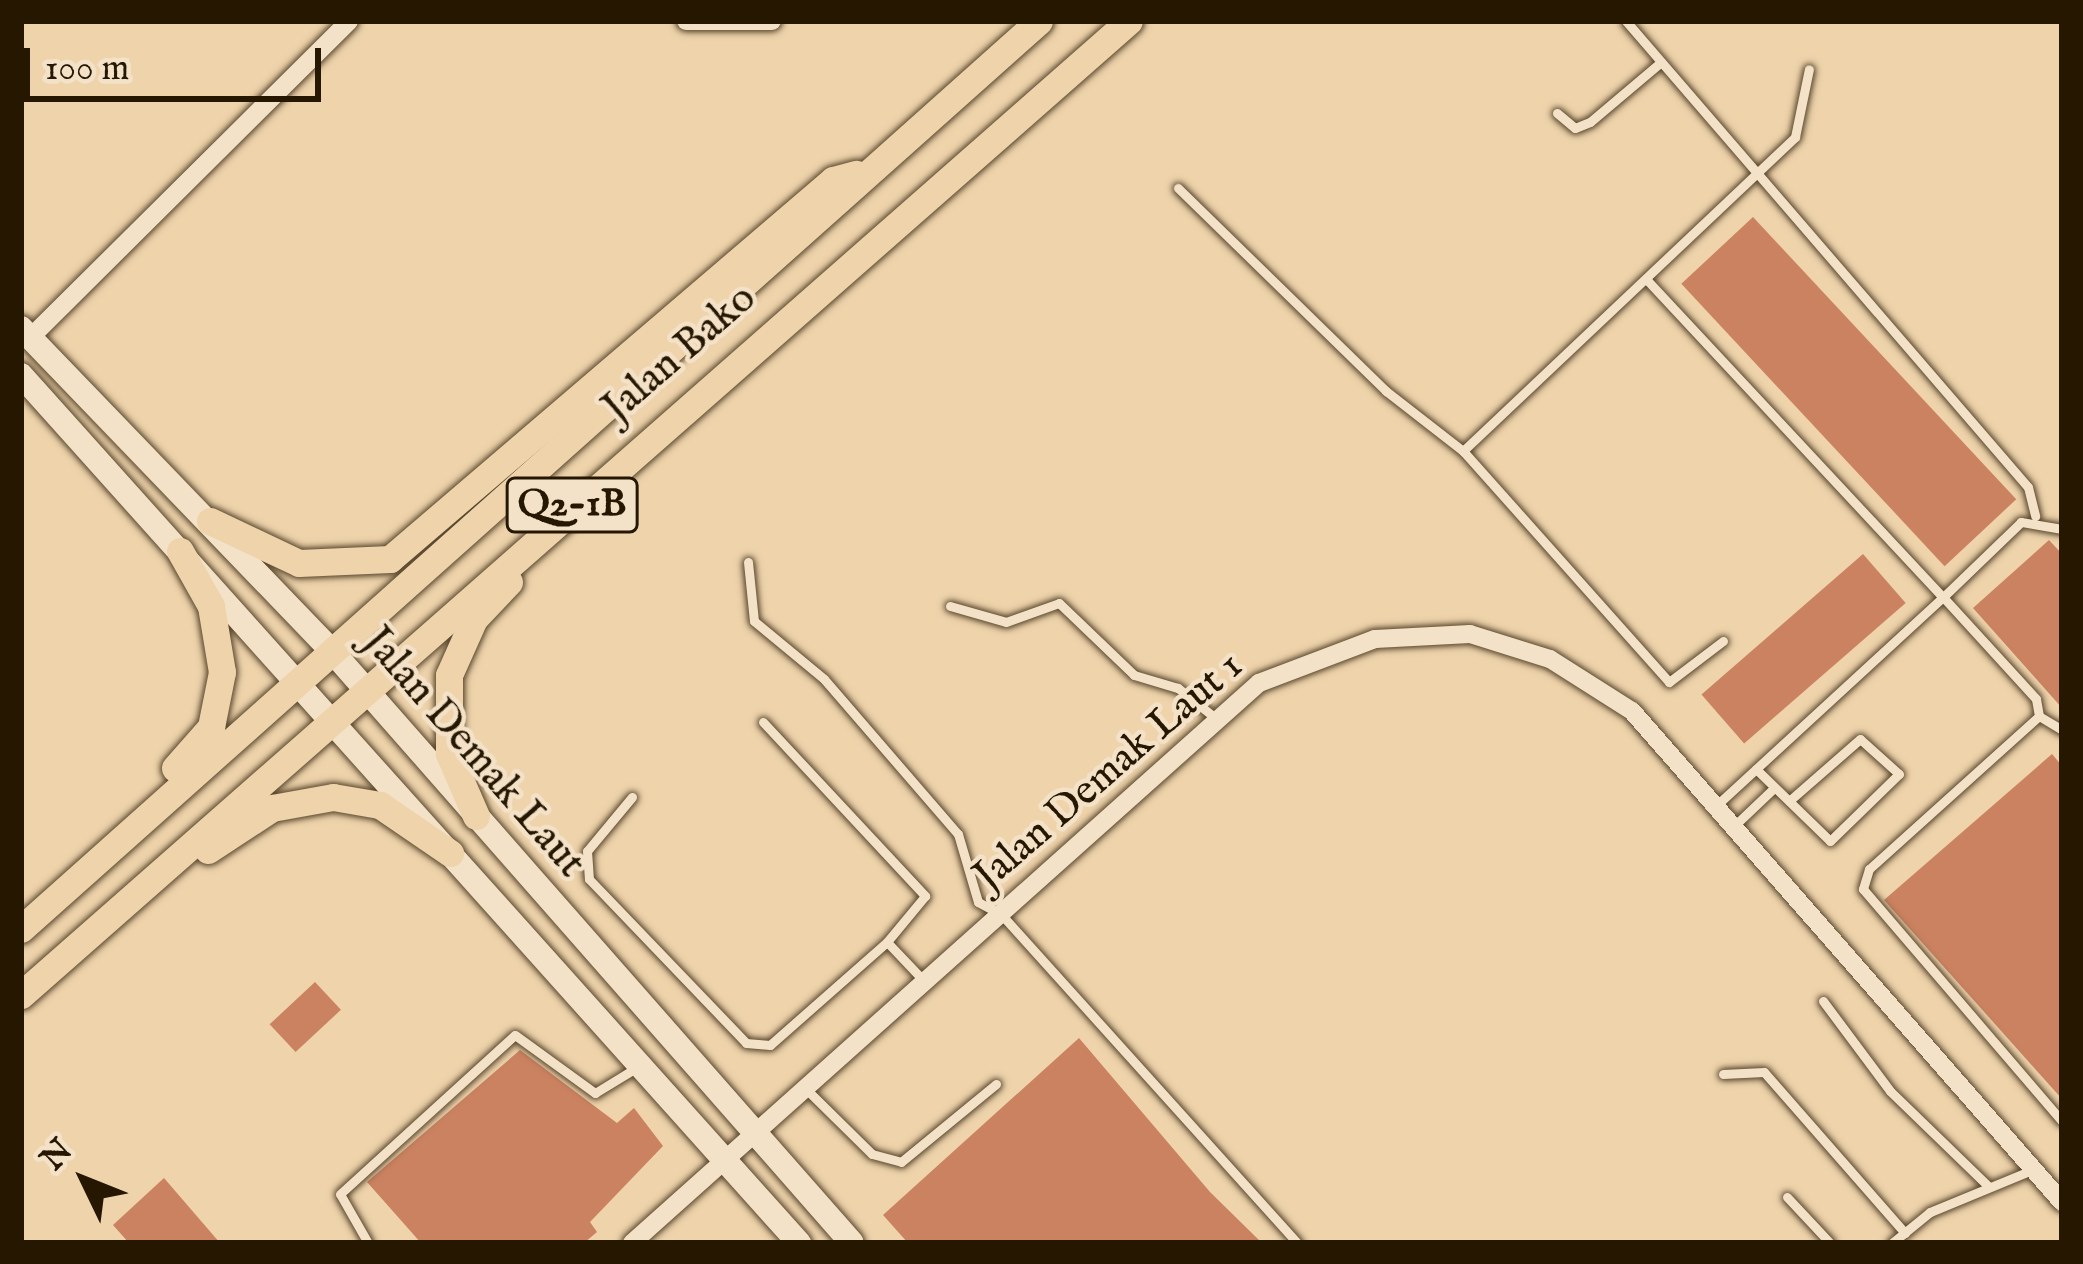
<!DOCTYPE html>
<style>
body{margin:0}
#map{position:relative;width:2083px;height:1264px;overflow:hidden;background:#eed3ab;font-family:"IM FELL English",serif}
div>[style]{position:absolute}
.building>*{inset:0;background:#cb8261;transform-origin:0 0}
.roads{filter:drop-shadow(0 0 3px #58462c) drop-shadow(0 0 3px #58462c)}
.service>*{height:9px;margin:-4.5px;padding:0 4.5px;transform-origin:4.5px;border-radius:4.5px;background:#f4e2c8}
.minor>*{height:18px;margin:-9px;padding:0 9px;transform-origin:9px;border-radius:9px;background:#f4e2c8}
.secondary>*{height:24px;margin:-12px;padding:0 12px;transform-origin:12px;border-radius:12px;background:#f4e2c8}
.primary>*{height:27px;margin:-13.5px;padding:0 13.5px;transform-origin:13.5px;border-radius:13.5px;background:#eed3ab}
span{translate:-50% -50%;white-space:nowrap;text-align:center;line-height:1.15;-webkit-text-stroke:9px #f4e2c8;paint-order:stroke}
.shield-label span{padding:3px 9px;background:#f4e2c8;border:3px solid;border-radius:9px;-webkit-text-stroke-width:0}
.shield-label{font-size:39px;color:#261701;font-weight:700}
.street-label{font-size:42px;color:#261701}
.frame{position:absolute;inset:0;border:24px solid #261701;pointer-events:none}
.north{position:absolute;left:24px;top:1120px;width:120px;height:120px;-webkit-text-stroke:9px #f4e2c8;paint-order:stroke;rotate:313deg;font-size:33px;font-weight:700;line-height:48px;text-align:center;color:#261701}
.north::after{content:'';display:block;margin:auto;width:42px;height:54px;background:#261701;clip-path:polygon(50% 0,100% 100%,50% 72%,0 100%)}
.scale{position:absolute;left:24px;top:48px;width:297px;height:54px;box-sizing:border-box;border:6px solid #261701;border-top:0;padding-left:15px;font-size:36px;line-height:42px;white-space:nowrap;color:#261701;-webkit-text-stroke:9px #f4e2c8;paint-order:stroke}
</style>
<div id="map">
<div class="building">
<div style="left:1753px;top:217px;width:386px;height:98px;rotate:47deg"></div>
<div style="clip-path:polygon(2049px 540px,2062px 554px,2062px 708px,1973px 608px)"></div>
<div style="left:1863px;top:554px;width:65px;height:214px;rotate:49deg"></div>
<div style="clip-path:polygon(2052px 754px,2062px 766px,2062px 1099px,1884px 900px)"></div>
<div style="left:315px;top:982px;width:38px;height:62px;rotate:47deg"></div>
<div style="clip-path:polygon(1079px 1038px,1210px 1192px,1262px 1243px,908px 1243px,883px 1215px)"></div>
<div style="clip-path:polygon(520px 1050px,617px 1123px,634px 1108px,663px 1146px,590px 1222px,597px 1232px,584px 1243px,421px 1243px,367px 1182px)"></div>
<div style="clip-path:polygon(164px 1178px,220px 1243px,129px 1243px,113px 1225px)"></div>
</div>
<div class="roads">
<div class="service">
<div style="left:1626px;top:21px;width:615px;rotate:49.22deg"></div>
<div style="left:2028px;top:487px;width:30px;rotate:76deg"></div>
<div style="left:1557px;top:113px;width:23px;rotate:40deg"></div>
<div style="left:1575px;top:128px;width:16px;rotate:-22deg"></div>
<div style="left:1590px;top:122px;width:93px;rotate:-40.2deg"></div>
<div style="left:1178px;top:188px;width:291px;rotate:44.3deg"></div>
<div style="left:1386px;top:391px;width:98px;rotate:37.9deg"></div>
<div style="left:1647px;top:280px;width:434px;rotate:47deg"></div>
<div style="left:1943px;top:597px;width:309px;rotate:137.4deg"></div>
<div style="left:2062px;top:529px;width:42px;rotate:-170.3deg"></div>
<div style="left:2021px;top:522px;width:108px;rotate:136.1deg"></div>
<div style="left:1943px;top:597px;width:138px;rotate:47.6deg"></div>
<div style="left:2036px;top:699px;width:17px;rotate:80deg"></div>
<div style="left:2039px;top:716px;width:229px;rotate:138deg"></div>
<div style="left:1869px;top:869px;width:21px;rotate:107deg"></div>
<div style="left:1863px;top:889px;width:306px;rotate:49.4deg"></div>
<div style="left:748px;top:562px;width:59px;rotate:84.2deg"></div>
<div style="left:754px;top:621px;width:91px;rotate:39.6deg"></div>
<div style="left:824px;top:679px;width:205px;rotate:49.2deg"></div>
<div style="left:958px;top:834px;width:71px;rotate:73.6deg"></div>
<div style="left:978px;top:902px;width:26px;rotate:28deg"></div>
<div style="left:1001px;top:914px;width:443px;rotate:48deg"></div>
<div style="left:950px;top:606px;width:58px;rotate:15.9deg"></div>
<div style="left:1006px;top:622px;width:56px;rotate:-19.7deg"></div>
<div style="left:1059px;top:603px;width:104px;rotate:43.8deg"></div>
<div style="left:1134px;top:675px;width:46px;rotate:16.5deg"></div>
<div style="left:1178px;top:688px;width:51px;rotate:38.7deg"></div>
<div style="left:1723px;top:641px;width:68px;rotate:142.8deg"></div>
<div style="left:1669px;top:682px;width:310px;rotate:-131.7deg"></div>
<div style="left:1463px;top:451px;width:457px;rotate:-43.4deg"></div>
<div style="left:1795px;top:137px;width:69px;rotate:-78.4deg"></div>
<div style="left:2039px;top:716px;width:27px;rotate:31deg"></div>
<div style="left:763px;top:722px;width:238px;rotate:47deg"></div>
<div style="left:925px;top:896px;width:60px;rotate:129.6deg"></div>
<div style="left:1756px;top:769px;width:103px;rotate:44.2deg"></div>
<div style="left:1830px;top:841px;width:96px;rotate:-44.2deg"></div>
<div style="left:1899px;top:774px;width:52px;rotate:-138.1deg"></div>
<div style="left:1860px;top:739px;width:94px;rotate:138.9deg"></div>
<div style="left:632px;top:797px;width:70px;rotate:129.8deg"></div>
<div style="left:587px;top:851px;width:28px;rotate:86deg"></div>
<div style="left:589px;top:879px;width:227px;rotate:46.2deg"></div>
<div style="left:746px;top:1043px;width:24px;rotate:5deg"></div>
<div style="left:770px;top:1045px;width:156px;rotate:-41.4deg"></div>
<div style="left:887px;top:942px;width:55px;rotate:46.5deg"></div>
<div style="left:1734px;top:826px;width:54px;rotate:-43.5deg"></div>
<div style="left:1823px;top:1001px;width:112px;rotate:53.3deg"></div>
<div style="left:1890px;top:1091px;width:138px;rotate:44.1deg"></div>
<div style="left:1723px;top:1074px;width:41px;rotate:-2.8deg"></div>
<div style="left:1764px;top:1072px;width:214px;rotate:48.8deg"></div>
<div style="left:805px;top:1088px;width:94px;rotate:44.6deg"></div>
<div style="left:872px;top:1154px;width:30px;rotate:15deg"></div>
<div style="left:901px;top:1162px;width:123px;rotate:-39.4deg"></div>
<div style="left:1787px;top:1197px;width:63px;rotate:46.9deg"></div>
<div style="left:368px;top:1243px;width:56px;rotate:-119.7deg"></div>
<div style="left:340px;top:1194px;width:236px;rotate:-42.3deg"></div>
<div style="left:515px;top:1035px;width:99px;rotate:35.9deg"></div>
<div style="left:595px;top:1093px;width:52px;rotate:-31.5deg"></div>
<div style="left:1892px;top:1243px;width:49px;rotate:-39.2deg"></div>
<div style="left:1930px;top:1212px;width:110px;rotate:-22.4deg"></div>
</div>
<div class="minor">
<div style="left:686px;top:21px;width:86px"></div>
<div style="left:31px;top:337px;width:448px;rotate:-44.8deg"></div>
<div style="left:632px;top:1243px;width:841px;rotate:-41.77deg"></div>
<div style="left:1259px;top:683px;width:124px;rotate:-20.8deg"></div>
<div style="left:1375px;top:639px;width:95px;rotate:-3deg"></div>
<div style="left:1470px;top:634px;width:84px;rotate:17.4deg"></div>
<div style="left:1550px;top:659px;width:97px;rotate:32.4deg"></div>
<div style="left:1632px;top:711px;width:653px;rotate:48.79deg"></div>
</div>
<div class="secondary">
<div style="left:21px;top:328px;width:447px;rotate:46.1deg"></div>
<div style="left:331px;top:650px;width:789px;rotate:48.7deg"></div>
<div style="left:21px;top:375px;width:1166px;rotate:48.13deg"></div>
</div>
<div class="primary">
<div style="left:210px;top:521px;width:98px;rotate:25.3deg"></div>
<div style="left:299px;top:563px;width:91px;rotate:-2.5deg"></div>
<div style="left:390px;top:559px;width:583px;rotate:-40.55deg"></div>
<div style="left:833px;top:180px;width:24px;rotate:-15deg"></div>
<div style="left:175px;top:768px;width:55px;rotate:-48.7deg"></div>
<div style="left:211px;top:727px;width:56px;rotate:-78.7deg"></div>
<div style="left:222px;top:672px;width:67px;rotate:-99.5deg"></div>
<div style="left:211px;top:606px;width:63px;rotate:-119.4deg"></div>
<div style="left:476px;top:816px;width:68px;rotate:-113.5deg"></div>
<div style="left:449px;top:754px;width:79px;rotate:-90deg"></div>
<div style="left:449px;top:675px;width:61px;rotate:-65.9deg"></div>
<div style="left:474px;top:619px;width:51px;rotate:-46.6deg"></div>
<div style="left:208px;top:850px;width:77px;rotate:-33.3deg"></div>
<div style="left:272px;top:808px;width:62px;rotate:-10.2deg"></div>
<div style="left:333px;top:797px;width:48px;rotate:9.7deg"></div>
<div style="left:380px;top:805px;width:85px;rotate:34.4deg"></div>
<div style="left:21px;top:929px;width:1364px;rotate:-41.73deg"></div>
<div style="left:21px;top:995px;width:1475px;rotate:-41.32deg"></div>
</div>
</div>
<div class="shield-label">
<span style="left:572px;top:505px">Q2-1B</span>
</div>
<div class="street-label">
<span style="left:680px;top:354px;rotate:-41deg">Jalan Bako</span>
<span style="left:473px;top:753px;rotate:49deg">Jalan Demak Laut</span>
<span style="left:1109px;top:772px;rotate:-41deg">Jalan Demak Laut 1</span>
</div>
<div class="frame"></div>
<div class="north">N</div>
<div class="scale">100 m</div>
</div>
